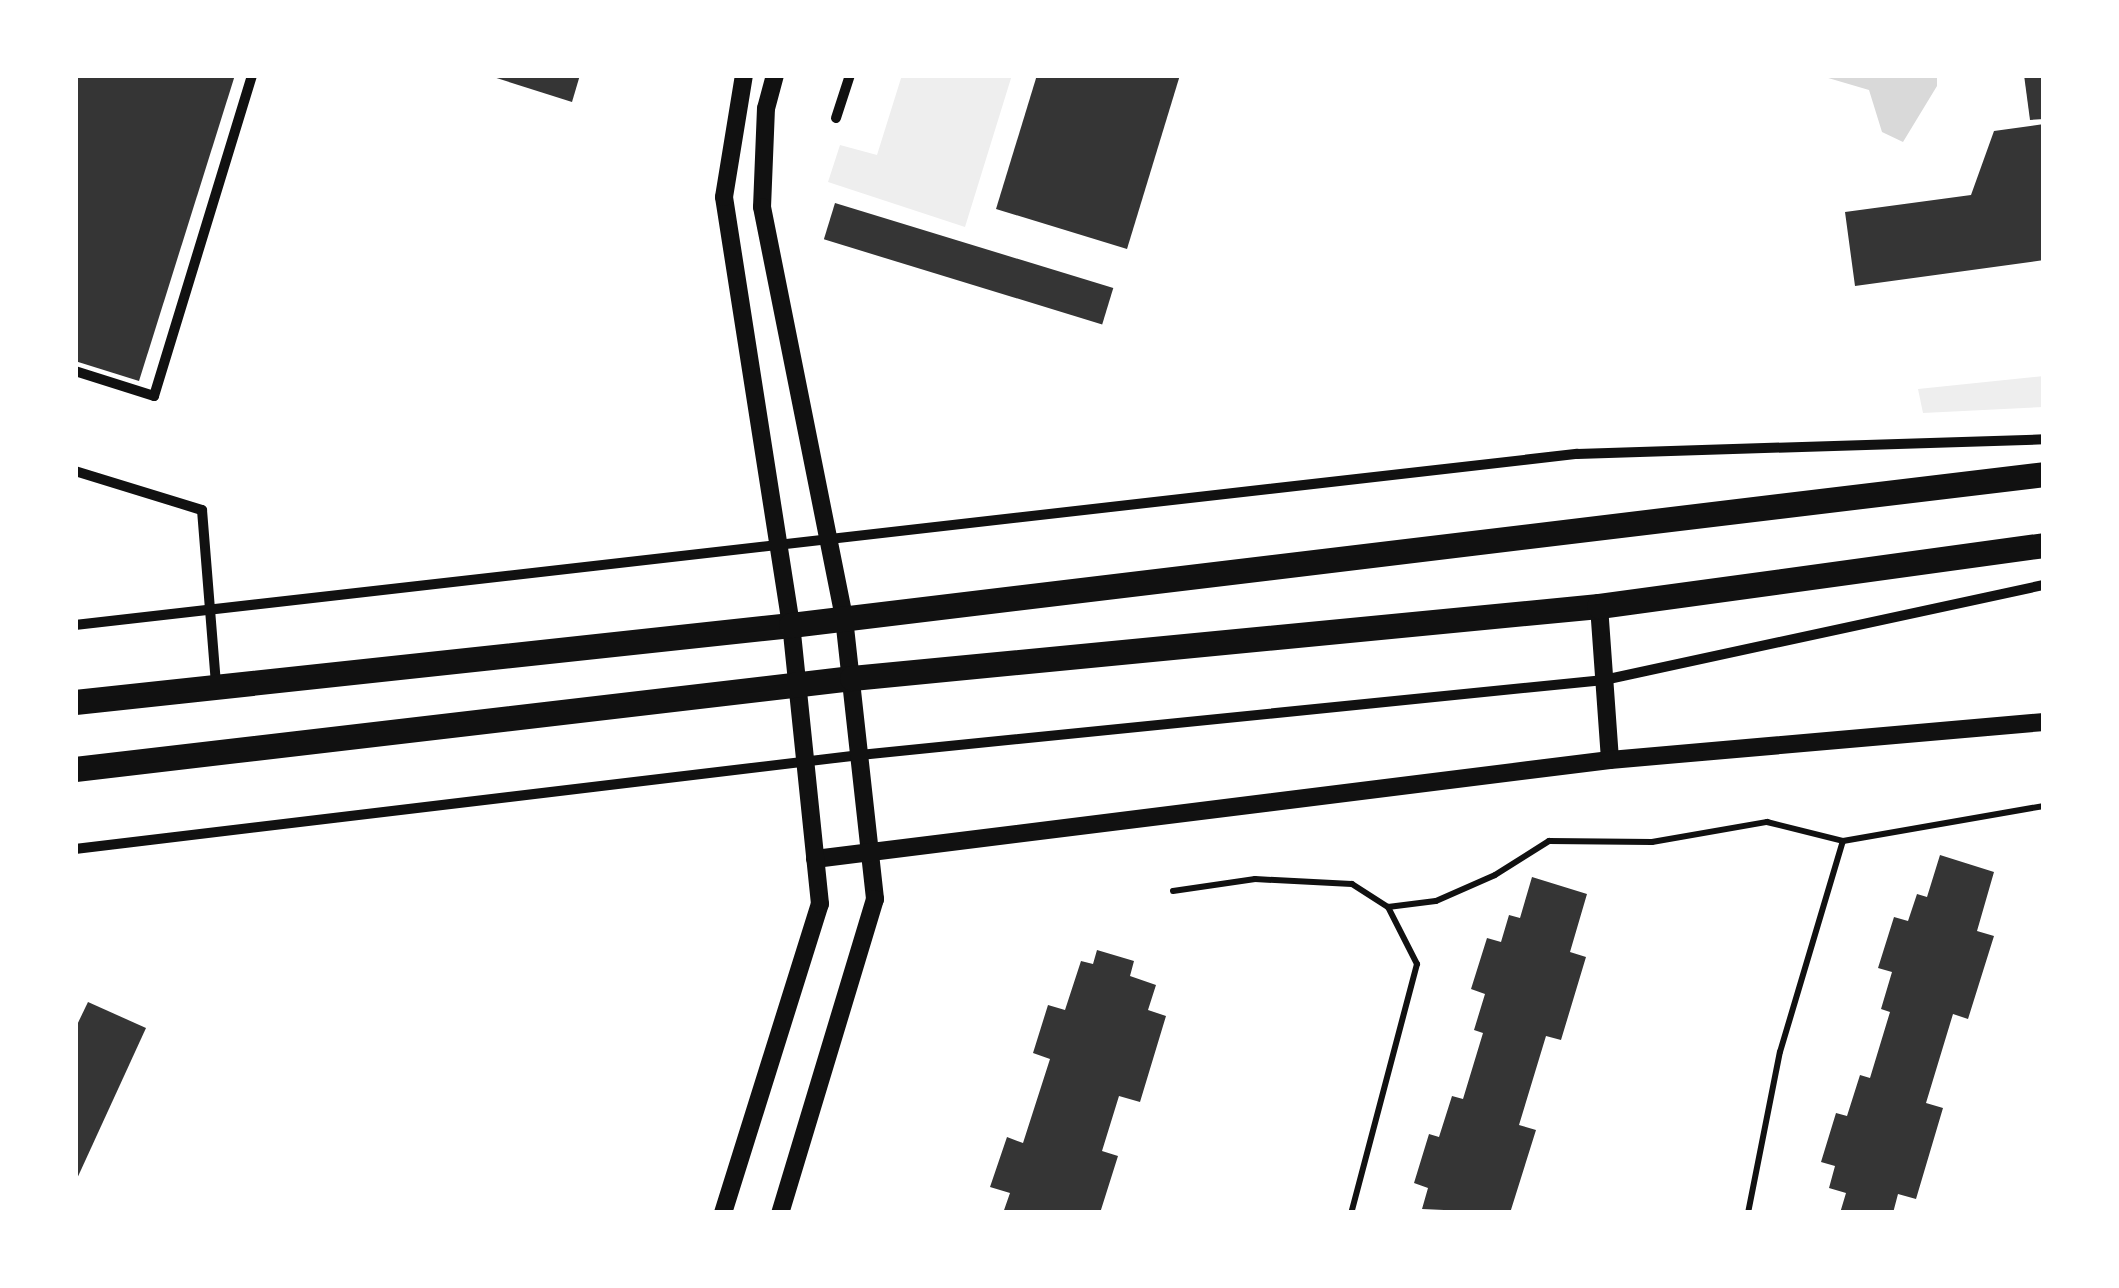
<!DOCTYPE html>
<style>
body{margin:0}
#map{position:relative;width:2119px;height:1288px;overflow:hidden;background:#fff;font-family:"Fira Sans Condensed",sans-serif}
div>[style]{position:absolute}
.green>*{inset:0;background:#eee}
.water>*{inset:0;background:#d9d9d9}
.building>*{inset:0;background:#353535;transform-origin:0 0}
.path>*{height:6px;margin:-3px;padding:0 3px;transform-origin:3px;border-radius:3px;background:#111}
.minor>*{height:10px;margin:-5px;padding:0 5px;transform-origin:5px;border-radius:5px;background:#111}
.tertiary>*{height:18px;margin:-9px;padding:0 9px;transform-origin:9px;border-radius:9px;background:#111}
.trunk>*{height:25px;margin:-12.5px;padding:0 12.5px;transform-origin:12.5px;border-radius:12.5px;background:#111}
span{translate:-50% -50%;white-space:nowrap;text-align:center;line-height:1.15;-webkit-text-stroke:9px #fff;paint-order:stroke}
.frame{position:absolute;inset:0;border:78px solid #fff;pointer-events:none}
</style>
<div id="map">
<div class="green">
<div style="clip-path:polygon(902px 75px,1012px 75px,965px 227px,828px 182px,840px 145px,877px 155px)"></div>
<div style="clip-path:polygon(2044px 376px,2044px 407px,1923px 413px,1918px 389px)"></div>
</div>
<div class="water">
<div style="clip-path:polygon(1818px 75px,1937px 75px,1937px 86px,1903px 142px,1882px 132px,1869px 90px)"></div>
</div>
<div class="building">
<div style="clip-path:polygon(75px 75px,235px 75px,139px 381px,75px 361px)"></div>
<div style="clip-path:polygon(487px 75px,580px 75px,572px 102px)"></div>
<div style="clip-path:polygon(1037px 75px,1180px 75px,1127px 249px,996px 209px)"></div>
<div style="clip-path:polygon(2024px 75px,2044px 75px,2044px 119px,2030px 120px)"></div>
<div style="clip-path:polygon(2044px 124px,2044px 260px,1855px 286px,1845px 212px,1971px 195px,1994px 131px)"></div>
<div style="left:835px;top:203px;width:291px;height:38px;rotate:17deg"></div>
<div style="clip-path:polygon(1940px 855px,1994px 872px,1977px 931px,1994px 936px,1968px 1019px,1953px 1014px,1926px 1103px,1943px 1108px,1916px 1199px,1898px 1194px,1893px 1213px,1840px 1213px,1846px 1193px,1829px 1188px,1835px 1166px,1821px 1162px,1836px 1113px,1847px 1116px,1860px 1075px,1870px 1078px,1890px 1012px,1881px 1009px,1892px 972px,1878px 968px,1894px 917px,1908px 921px,1917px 894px,1927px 897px)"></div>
<div style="clip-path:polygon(1532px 877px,1587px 894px,1570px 952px,1586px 957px,1561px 1040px,1546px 1036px,1519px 1125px,1536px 1130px,1510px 1213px,1422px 1209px,1428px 1188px,1414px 1183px,1429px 1134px,1439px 1137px,1452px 1096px,1463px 1099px,1483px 1033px,1474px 1030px,1485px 994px,1471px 989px,1487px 938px,1501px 942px,1509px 915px,1520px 918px)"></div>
<div style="clip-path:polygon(1097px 950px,1134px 961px,1130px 976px,1156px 985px,1148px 1010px,1166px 1016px,1140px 1102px,1119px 1096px,1102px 1151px,1118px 1156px,1100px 1213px,1003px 1213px,1010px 1193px,990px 1187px,1007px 1137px,1023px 1143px,1050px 1059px,1033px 1053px,1048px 1005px,1065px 1010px,1081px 961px,1093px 964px)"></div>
<div style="clip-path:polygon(88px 1002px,146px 1028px,75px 1183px,75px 1029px)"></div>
</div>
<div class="path">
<div style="left:1173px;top:891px;width:83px;rotate:-8.3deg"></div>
<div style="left:1255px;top:879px;width:97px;rotate:3deg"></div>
<div style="left:1352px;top:884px;width:43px;rotate:32.6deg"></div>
<div style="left:1388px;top:907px;width:64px;rotate:63deg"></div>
<div style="left:1417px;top:964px;width:258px;rotate:104.8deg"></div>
<div style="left:1388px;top:907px;width:48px;rotate:-7.1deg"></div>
<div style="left:1436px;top:901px;width:64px;rotate:-23.8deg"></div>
<div style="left:1495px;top:875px;width:64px;rotate:-32.2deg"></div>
<div style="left:1549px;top:841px;width:103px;rotate:0.6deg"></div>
<div style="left:1652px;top:842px;width:117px;rotate:-9.9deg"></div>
<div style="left:1767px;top:822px;width:78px;rotate:14deg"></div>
<div style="left:1748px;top:1213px;width:164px;rotate:-78.8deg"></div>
<div style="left:1780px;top:1052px;width:220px;rotate:-73.4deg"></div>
<div style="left:1843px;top:841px;width:204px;rotate:-9.9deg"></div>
</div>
<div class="minor">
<div style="left:836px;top:118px;width:45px;rotate:-72deg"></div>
<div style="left:75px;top:371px;width:83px;rotate:17.6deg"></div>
<div style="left:154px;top:396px;width:336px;rotate:-73deg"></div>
<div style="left:75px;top:471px;width:133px;rotate:17.1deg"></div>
<div style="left:202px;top:510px;width:176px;rotate:85.4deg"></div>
<div style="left:75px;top:625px;width:1512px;rotate:-6.5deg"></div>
<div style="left:1577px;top:454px;width:467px;rotate:-1.8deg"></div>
<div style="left:75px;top:849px;width:791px;rotate:-6.83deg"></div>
<div style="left:860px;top:755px;width:748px;rotate:-5.76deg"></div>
<div style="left:1604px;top:680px;width:450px;rotate:-12.2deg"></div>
</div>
<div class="tertiary">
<div style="left:775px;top:75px;width:34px;rotate:105deg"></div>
<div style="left:766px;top:108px;width:99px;rotate:92.3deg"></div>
<div style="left:762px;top:207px;width:419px;rotate:78.7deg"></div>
<div style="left:844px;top:618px;width:283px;rotate:83.7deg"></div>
<div style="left:875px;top:899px;width:328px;rotate:106.8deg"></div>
<div style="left:1599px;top:606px;width:154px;rotate:85.9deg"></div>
<div style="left:815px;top:859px;width:801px;rotate:-7.1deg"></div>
<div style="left:1610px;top:760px;width:436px;rotate:-5deg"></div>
<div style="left:723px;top:1213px;width:324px;rotate:-72.6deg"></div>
<div style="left:820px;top:904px;width:281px;rotate:-95.9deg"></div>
<div style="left:791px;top:625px;width:433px;rotate:-98.9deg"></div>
<div style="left:724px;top:197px;width:124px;rotate:-80.7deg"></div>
</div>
<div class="trunk">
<div style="left:75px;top:702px;width:720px;rotate:-6.14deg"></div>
<div style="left:791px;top:625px;width:1262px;rotate:-6.87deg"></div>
<div style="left:75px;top:769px;width:782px;rotate:-6.68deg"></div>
<div style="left:852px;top:678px;width:750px;rotate:-5.51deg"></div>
<div style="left:1599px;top:606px;width:449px;rotate:-7.8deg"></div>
</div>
<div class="frame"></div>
</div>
